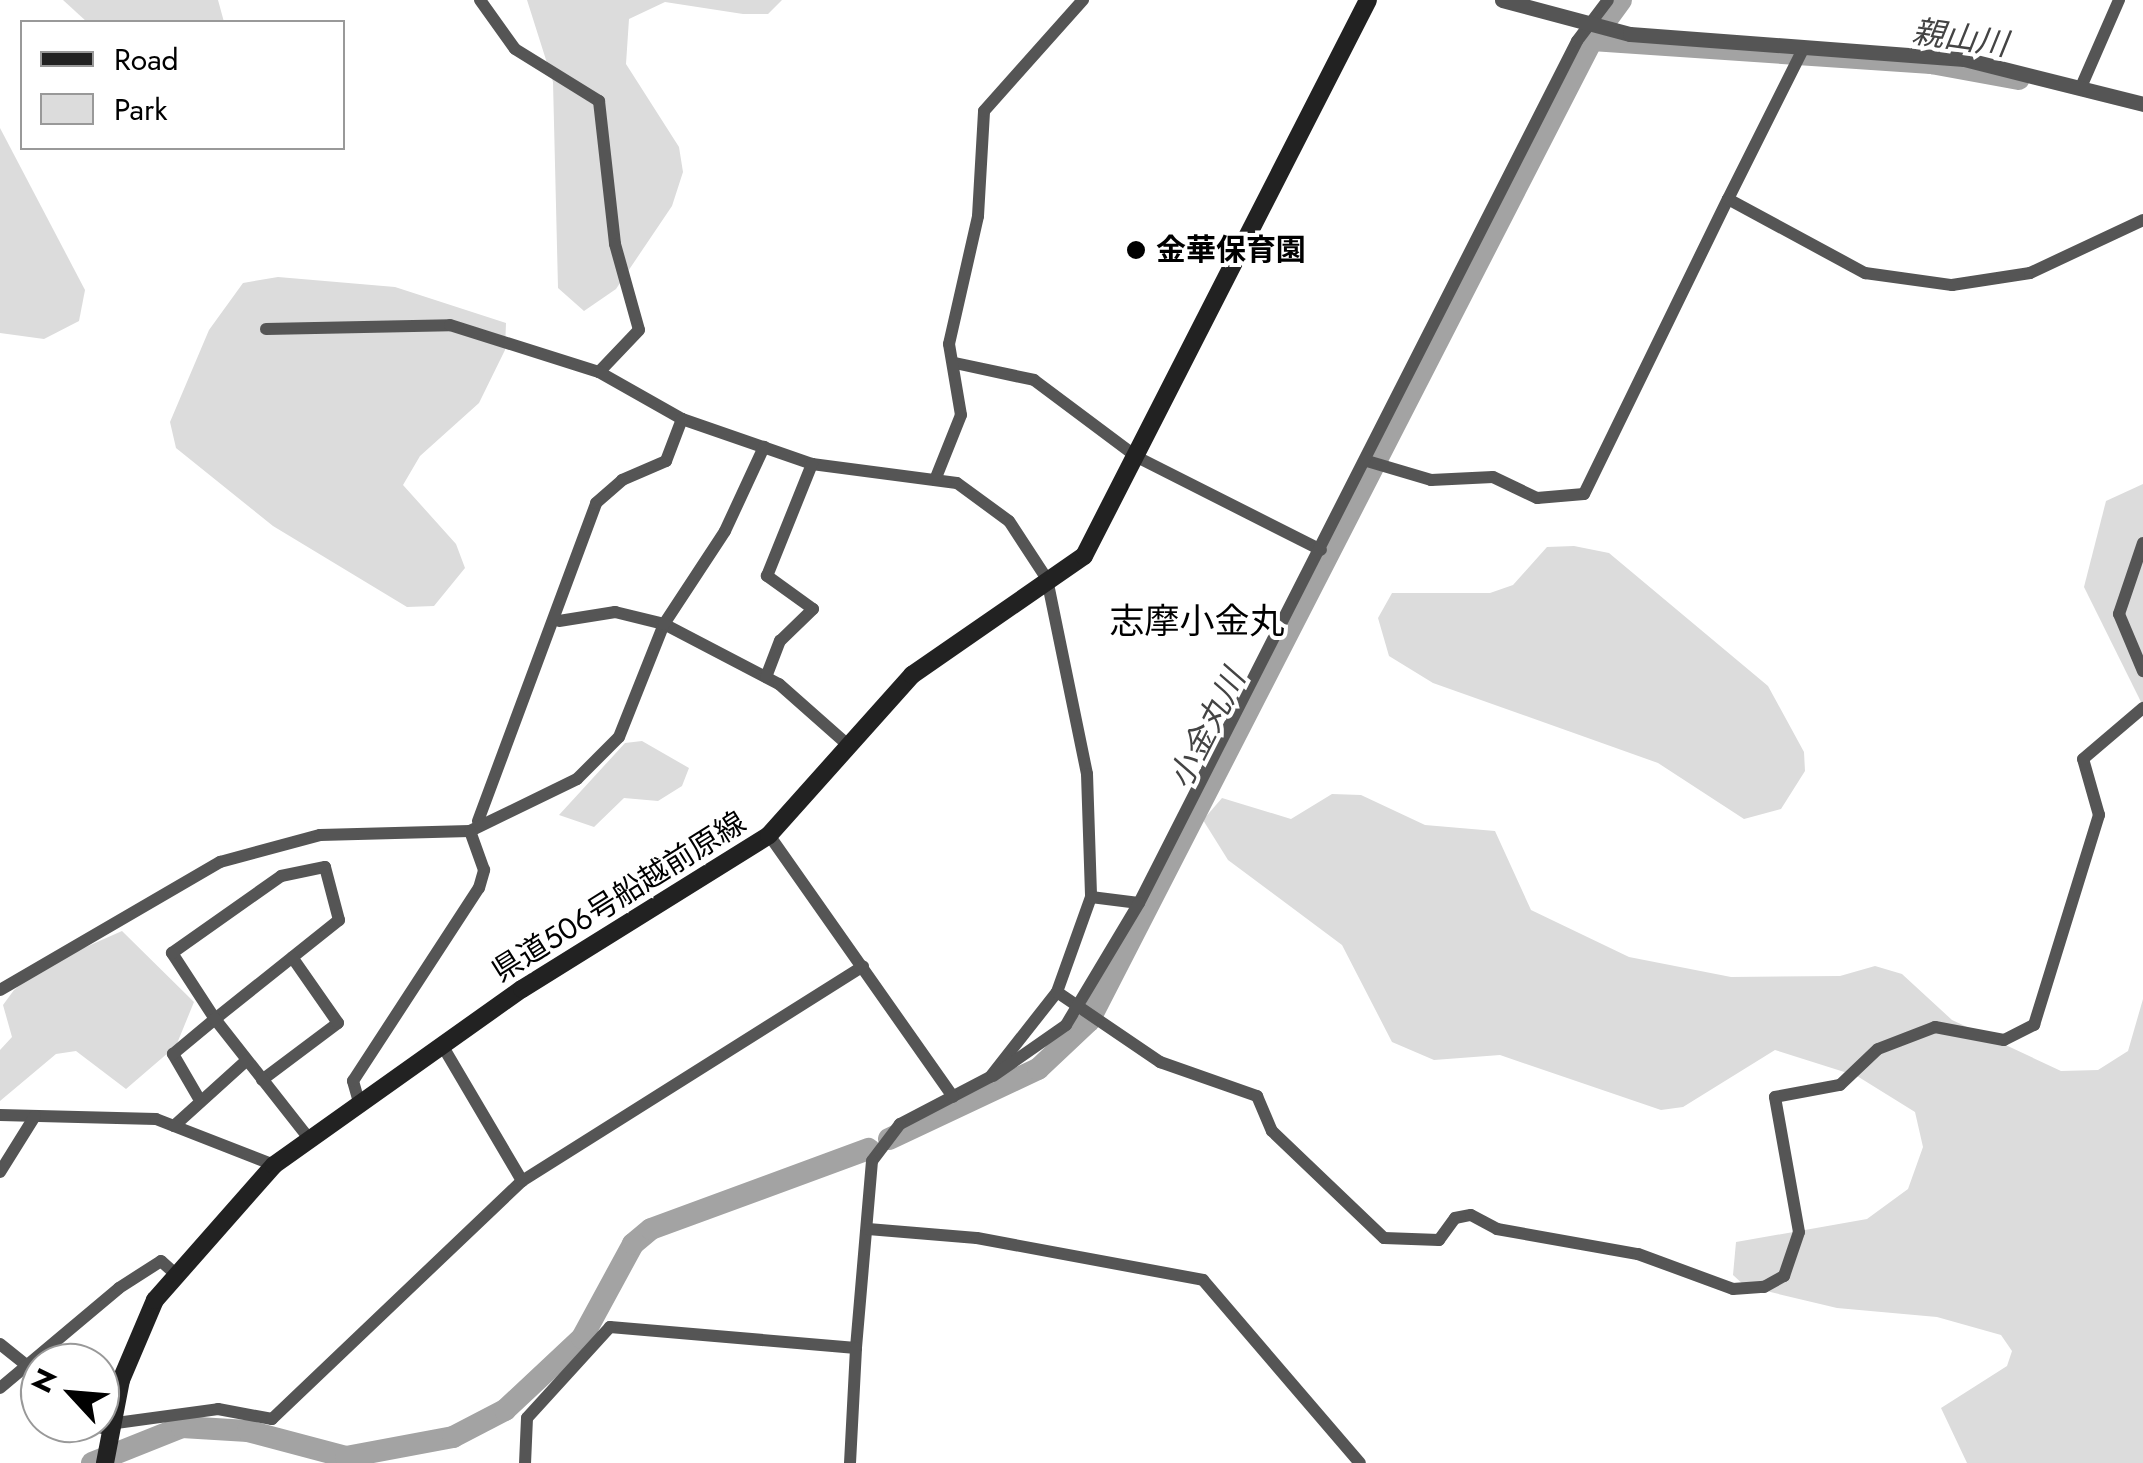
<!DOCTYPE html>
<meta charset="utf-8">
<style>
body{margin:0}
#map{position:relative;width:2143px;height:1463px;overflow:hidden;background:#fff;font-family:Jost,"Noto Sans JP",sans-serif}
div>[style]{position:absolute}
.green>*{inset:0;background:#dcdcdc}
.river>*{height:22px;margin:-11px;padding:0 11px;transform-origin:11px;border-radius:11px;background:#a3a3a3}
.minor>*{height:12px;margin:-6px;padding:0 6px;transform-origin:6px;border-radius:6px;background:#555}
.tertiary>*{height:15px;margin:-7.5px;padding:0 7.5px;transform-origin:7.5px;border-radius:7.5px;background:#555}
.secondary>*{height:18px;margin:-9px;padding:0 9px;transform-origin:9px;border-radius:9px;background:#222}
.dots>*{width:28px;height:28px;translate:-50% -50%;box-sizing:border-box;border:5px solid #fff;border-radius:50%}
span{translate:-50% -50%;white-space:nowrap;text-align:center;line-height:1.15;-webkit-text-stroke:8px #fff;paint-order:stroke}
.poi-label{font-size:30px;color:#000;font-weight:700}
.left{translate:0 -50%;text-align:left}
.street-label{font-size:30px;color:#000}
.water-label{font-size:32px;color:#444;font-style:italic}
.quarter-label{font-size:35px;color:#000}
.legend{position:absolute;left:20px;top:20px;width:325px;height:130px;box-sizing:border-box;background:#fff;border:2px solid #999;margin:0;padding:12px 18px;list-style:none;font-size:30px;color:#000}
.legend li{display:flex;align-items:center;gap:20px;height:50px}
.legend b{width:50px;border:2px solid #999}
.north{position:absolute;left:20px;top:1343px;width:100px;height:100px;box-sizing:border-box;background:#fff;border:2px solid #999;border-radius:50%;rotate:296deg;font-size:28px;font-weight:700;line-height:40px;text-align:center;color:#000}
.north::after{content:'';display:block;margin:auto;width:35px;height:45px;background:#000;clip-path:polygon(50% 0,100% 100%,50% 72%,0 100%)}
</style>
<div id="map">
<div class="green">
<div style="clip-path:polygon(63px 0,218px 0,224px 22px,87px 22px)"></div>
<div style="clip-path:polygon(527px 0,782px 0,768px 14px,743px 14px,665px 2px,629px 19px,626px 64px,679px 147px,683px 172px,672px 206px,616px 289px,584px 311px,558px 288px,553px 82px)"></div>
<div style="clip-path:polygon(0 128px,85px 290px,79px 321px,44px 339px,0 333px)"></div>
<div style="clip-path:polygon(278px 277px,395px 287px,506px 323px,505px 350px,479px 403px,420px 456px,403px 485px,456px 544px,465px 568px,434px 606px,407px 607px,273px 526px,176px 448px,170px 422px,209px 330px,243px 283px)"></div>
<div style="clip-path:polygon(2143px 484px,2143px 706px,2084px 587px,2106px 501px)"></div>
<div style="clip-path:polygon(1574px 546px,1609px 553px,1768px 686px,1804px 752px,1805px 771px,1781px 809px,1744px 819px,1658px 763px,1433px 683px,1389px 656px,1378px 618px,1392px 593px,1490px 593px,1513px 585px,1547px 547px)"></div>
<div style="clip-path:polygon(642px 741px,689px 768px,682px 786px,658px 801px,624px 798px,594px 827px,559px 815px,625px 743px)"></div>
<div style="clip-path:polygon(1332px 794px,1361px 795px,1425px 825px,1495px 831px,1531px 910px,1629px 957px,1731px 977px,1840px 976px,1875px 966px,1902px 974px,1952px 1020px,2061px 1071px,2098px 1070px,2128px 1051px,2143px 999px,2143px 1463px,1967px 1463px,1941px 1408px,2007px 1366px,2012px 1351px,2001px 1335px,1937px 1317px,1837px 1308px,1745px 1286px,1733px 1275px,1736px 1242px,1867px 1219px,1908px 1189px,1923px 1147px,1915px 1112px,1857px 1076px,1775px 1050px,1683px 1107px,1661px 1110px,1500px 1055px,1434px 1060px,1392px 1042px,1342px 945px,1228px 860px,1203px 820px,1222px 798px,1291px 819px)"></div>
<div style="clip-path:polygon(122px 931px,194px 1002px,176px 1046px,126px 1089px,76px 1051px,56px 1054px,0 1101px,0 1050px,12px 1037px,3px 1005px,14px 990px,43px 966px)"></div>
</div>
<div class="river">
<div style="left:1608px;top:18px;width:22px;rotate:-54deg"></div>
<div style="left:889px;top:1139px;width:165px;rotate:-25.2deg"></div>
<div style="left:1038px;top:1069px;width:70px;rotate:-43.3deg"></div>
<div style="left:1089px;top:1021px;width:1102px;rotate:-62.85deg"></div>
<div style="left:1592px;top:40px;width:340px;rotate:3.9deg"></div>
<div style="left:1931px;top:63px;width:89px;rotate:10.3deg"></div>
<div style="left:92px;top:1463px;width:97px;rotate:-21.8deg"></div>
<div style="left:182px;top:1427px;width:66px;rotate:3.5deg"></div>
<div style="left:248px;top:1431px;width:101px;rotate:14.9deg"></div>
<div style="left:346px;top:1457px;width:109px;rotate:-10.6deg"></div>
<div style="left:453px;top:1437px;width:59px;rotate:-27.4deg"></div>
<div style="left:505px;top:1410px;width:105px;rotate:-43.1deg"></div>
<div style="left:582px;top:1338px;width:107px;rotate:-61.5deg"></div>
<div style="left:633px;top:1244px;width:23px;rotate:-40deg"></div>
<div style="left:651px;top:1229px;width:232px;rotate:-20.2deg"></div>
</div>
<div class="minor">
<div style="left:480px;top:0;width:60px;rotate:54.5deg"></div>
<div style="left:515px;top:49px;width:99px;rotate:31.8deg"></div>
<div style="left:599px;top:101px;width:144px;rotate:83.6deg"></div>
<div style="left:615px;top:244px;width:89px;rotate:74.4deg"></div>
<div style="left:639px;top:330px;width:58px;rotate:133.6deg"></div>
<div style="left:2081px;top:87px;width:95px;rotate:-66.4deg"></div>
<div style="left:1728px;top:199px;width:168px;rotate:-63.4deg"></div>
<div style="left:266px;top:329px;width:184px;rotate:-1.2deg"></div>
<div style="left:450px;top:325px;width:156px;rotate:17.5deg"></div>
<div style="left:599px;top:372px;width:95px;rotate:29.5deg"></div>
<div style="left:682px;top:419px;width:138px;rotate:19.1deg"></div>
<div style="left:812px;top:464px;width:146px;rotate:7.5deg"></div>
<div style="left:957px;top:483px;width:64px;rotate:36.2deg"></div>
<div style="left:1009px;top:521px;width:69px;rotate:56.8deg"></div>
<div style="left:1047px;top:579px;width:199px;rotate:78.4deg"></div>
<div style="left:1087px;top:774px;width:123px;rotate:88.1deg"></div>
<div style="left:1091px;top:897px;width:101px;rotate:109.7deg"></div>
<div style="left:1057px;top:992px;width:108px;rotate:128.2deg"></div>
<div style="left:990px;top:1077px;width:102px;rotate:152.4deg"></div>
<div style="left:900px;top:1124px;width:46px;rotate:127.1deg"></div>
<div style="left:872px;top:1161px;width:188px;rotate:94.9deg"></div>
<div style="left:856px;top:1348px;width:247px;rotate:-175.1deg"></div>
<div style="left:610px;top:1327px;width:123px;rotate:132.4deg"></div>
<div style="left:527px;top:1418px;width:45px;rotate:92.5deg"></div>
<div style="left:955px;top:363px;width:81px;rotate:12.1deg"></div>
<div style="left:1034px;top:380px;width:129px;rotate:36.8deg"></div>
<div style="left:1137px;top:457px;width:206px;rotate:26.8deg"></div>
<div style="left:1367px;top:461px;width:67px;rotate:16.5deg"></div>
<div style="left:1431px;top:480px;width:62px;rotate:-2.8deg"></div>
<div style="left:1493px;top:477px;width:49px;rotate:25.5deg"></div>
<div style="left:1537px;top:498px;width:47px;rotate:-4.9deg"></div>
<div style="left:1584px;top:494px;width:328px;rotate:-64deg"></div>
<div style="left:1728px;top:199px;width:156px;rotate:28.4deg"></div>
<div style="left:1865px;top:273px;width:88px;rotate:7.9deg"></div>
<div style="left:1952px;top:285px;width:79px;rotate:-8.7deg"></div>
<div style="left:2030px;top:273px;width:125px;rotate:-25.1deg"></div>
<div style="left:935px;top:480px;width:70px;rotate:-68.2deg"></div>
<div style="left:961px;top:415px;width:72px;rotate:-99.6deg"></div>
<div style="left:949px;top:344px;width:131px;rotate:-77.2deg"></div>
<div style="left:978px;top:216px;width:105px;rotate:-86.7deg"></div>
<div style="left:984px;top:111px;width:149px;rotate:-48.3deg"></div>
<div style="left:2143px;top:543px;width:75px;rotate:108.7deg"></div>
<div style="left:2119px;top:614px;width:62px;rotate:67.2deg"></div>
<div style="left:559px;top:621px;width:57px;rotate:-9.1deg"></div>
<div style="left:615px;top:612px;width:50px;rotate:13.8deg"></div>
<div style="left:664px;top:624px;width:130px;rotate:27.6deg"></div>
<div style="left:779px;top:684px;width:94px;rotate:41.5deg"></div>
<div style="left:766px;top:677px;width:39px;rotate:-69deg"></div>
<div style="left:780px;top:641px;width:46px;rotate:-44.1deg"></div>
<div style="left:813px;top:609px;width:57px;rotate:-144.3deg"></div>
<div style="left:767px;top:576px;width:121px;rotate:-68.1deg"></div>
<div style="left:478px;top:821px;width:339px;rotate:-69.6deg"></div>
<div style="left:596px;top:503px;width:35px;rotate:-41deg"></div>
<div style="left:622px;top:480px;width:48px;rotate:-23.4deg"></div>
<div style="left:666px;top:461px;width:45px;rotate:-69.1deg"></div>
<div style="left:769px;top:835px;width:320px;rotate:54.9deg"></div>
<div style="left:325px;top:867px;width:55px;rotate:75.2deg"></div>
<div style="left:339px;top:920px;width:159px;rotate:141.4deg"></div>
<div style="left:215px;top:1019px;width:79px;rotate:-123.1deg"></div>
<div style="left:172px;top:953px;width:133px;rotate:-35.2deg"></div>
<div style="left:281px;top:876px;width:45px;rotate:-11.6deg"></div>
<div style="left:1091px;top:897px;width:48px;rotate:7.1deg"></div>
<div style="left:1139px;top:903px;width:967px;rotate:-63.06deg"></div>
<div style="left:1577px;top:41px;width:51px;rotate:-52.9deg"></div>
<div style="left:0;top:990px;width:255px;rotate:-30.2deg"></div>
<div style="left:220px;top:862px;width:104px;rotate:-15.1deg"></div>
<div style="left:320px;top:835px;width:150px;rotate:-1.5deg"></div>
<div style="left:470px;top:831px;width:119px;rotate:-25.9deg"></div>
<div style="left:577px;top:779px;width:59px;rotate:-45deg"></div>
<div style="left:619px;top:737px;width:122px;rotate:-68.3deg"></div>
<div style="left:664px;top:624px;width:111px;rotate:-56.7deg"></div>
<div style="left:725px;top:531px;width:93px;rotate:-65.1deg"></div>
<div style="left:1057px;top:992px;width:125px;rotate:34.2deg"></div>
<div style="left:1160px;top:1062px;width:103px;rotate:19.3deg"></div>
<div style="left:1257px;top:1096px;width:38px;rotate:67deg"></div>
<div style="left:1272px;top:1131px;width:155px;rotate:43.7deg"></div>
<div style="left:1384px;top:1238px;width:55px;rotate:2.1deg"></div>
<div style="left:1439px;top:1240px;width:27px;rotate:-54deg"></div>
<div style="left:1455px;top:1218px;width:16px;rotate:-11deg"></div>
<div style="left:1471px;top:1215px;width:30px;rotate:28deg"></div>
<div style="left:1497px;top:1229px;width:143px;rotate:10.1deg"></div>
<div style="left:1638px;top:1254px;width:101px;rotate:20.2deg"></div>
<div style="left:1733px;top:1289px;width:31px;rotate:-4deg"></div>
<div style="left:1764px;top:1287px;width:23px;rotate:-29deg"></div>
<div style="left:1784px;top:1276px;width:46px;rotate:-71.2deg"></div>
<div style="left:1799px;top:1232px;width:137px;rotate:-100.1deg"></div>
<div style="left:1775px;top:1097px;width:66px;rotate:-10.5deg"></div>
<div style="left:1840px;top:1085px;width:52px;rotate:-43.5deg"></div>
<div style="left:1878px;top:1049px;width:61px;rotate:-21.1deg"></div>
<div style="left:1935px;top:1027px;width:70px;rotate:10.7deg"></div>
<div style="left:2004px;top:1040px;width:34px;rotate:-27deg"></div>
<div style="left:2034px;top:1025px;width:220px;rotate:-72.8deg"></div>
<div style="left:2099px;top:815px;width:58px;rotate:-105.9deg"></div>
<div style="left:2083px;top:759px;width:79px;rotate:-40.4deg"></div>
<div style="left:442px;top:1045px;width:158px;rotate:59.5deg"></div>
<div style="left:993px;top:1076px;width:89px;rotate:-34.9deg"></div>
<div style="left:1066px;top:1025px;width:142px;rotate:-59.1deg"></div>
<div style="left:262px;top:1080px;width:95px;rotate:-36.9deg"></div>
<div style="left:338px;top:1023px;width:80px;rotate:-124.9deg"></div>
<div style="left:198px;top:1097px;width:50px;rotate:-120.2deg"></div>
<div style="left:173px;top:1054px;width:55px;rotate:-39.8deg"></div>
<div style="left:215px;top:1019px;width:149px;rotate:51.8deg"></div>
<div style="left:359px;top:1102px;width:22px;rotate:-106deg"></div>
<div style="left:353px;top:1081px;width:230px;rotate:-56.9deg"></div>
<div style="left:479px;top:888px;width:19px;rotate:-74deg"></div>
<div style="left:484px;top:870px;width:41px;rotate:-109.7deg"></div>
<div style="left:0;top:1115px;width:156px;rotate:1.5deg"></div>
<div style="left:156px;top:1119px;width:127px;rotate:21.3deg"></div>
<div style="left:174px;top:1126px;width:98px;rotate:-42.1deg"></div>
<div style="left:0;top:1172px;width:66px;rotate:-58deg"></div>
<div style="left:868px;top:1229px;width:109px;rotate:4.7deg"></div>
<div style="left:977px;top:1238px;width:230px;rotate:10.5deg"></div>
<div style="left:1203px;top:1280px;width:241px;rotate:49.4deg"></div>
<div style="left:0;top:1344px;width:51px;rotate:38.7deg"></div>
<div style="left:0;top:1388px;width:155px;rotate:-40deg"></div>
<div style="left:119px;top:1288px;width:50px;rotate:-32.7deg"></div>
<div style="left:161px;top:1261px;width:15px;rotate:42deg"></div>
<div style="left:87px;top:1423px;width:22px;rotate:18deg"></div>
<div style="left:109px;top:1424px;width:110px;rotate:-7.8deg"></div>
<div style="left:218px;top:1409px;width:55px;rotate:10.5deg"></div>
<div style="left:272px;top:1419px;width:345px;rotate:-43.6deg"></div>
<div style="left:522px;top:1181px;width:403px;rotate:-32.2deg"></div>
<div style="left:850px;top:1463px;width:115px;rotate:-87deg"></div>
</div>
<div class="tertiary">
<div style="left:1502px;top:0;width:132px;rotate:14.9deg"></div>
<div style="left:1630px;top:34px;width:335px;rotate:4.3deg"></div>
<div style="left:1964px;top:59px;width:185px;rotate:14.1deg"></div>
</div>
<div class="secondary">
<div style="left:105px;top:1463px;width:85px;rotate:-79.1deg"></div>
<div style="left:121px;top:1380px;width:87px;rotate:-67deg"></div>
<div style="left:155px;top:1300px;width:180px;rotate:-48.6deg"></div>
<div style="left:274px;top:1165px;width:304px;rotate:-35.4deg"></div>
<div style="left:522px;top:989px;width:291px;rotate:-31.9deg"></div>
<div style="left:769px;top:835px;width:215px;rotate:-48.2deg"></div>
<div style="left:912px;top:675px;width:209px;rotate:-34.7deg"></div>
<div style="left:1084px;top:556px;width:624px;rotate:-62.94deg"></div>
</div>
<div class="dots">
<div style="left:1136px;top:250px;background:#000"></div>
</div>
<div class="poi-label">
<span class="left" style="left:1156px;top:250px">金華保育園</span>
</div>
<div class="street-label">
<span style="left:619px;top:897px;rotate:-32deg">県道506号船越前原線</span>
</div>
<div class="water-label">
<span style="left:1960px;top:38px;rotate:8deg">親山川</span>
<span style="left:1207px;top:729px;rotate:-63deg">小金丸川</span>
</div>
<div class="quarter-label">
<span style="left:1197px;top:621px">志摩小金丸</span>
</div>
<ul class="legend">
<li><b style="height:12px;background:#222"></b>Road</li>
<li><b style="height:28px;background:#dcdcdc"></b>Park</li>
</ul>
<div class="north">N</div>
</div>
